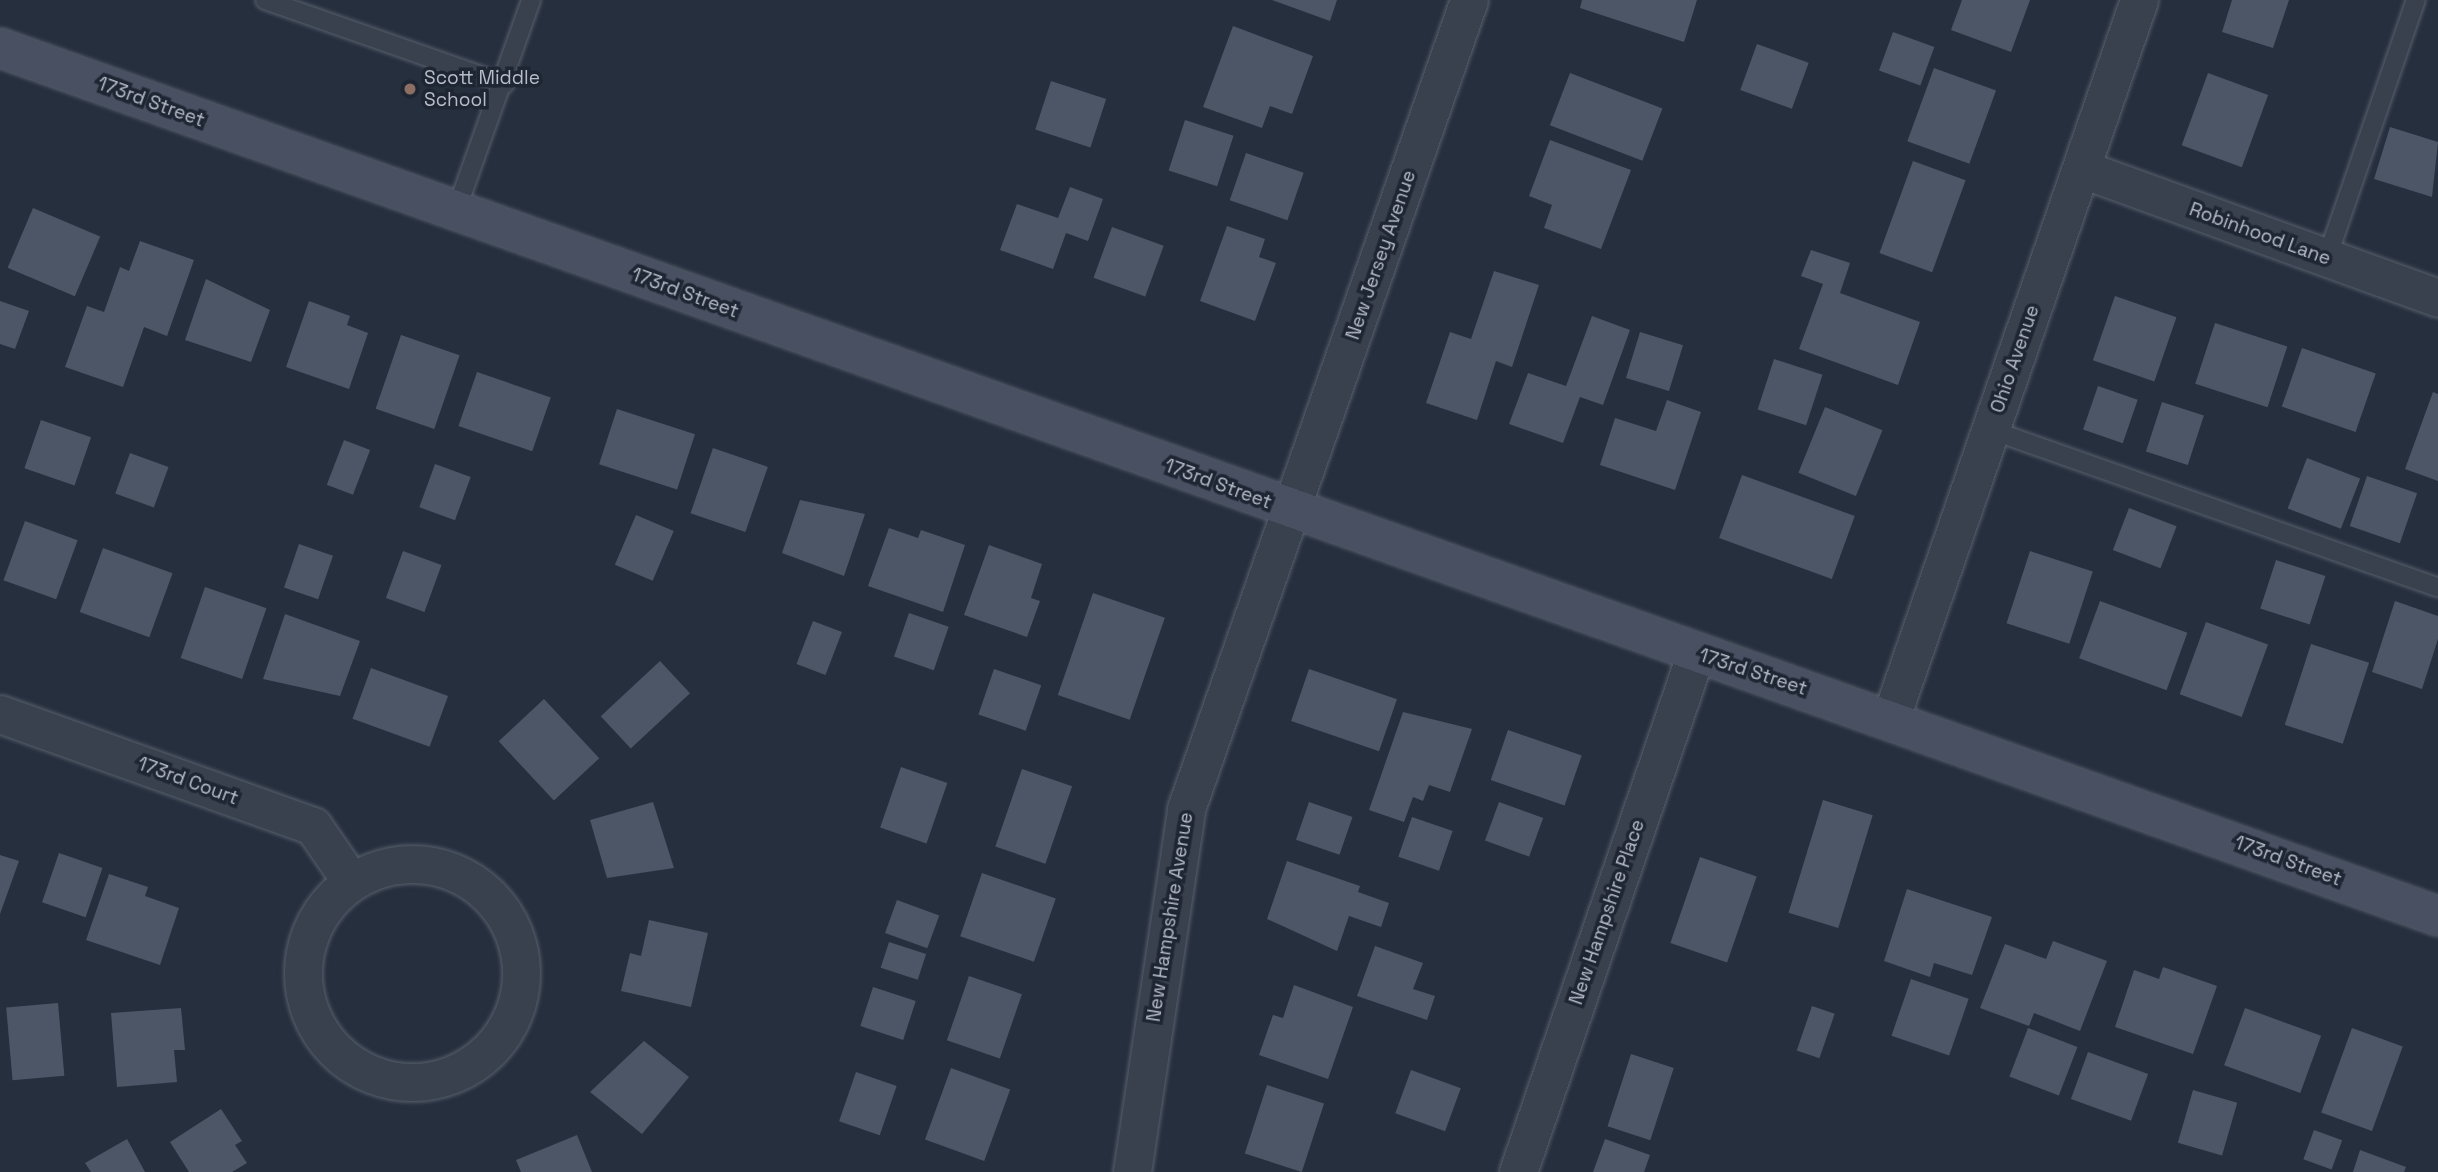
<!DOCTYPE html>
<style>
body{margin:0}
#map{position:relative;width:2438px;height:1172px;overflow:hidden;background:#262f3e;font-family:"Space Grotesk",sans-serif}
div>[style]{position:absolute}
.building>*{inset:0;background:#4c5667;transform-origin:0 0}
.roads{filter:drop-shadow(0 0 2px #585f6c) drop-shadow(0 0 2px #585f6c)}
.lane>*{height:18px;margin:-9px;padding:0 9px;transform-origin:9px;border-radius:9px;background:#3a414e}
.street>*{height:37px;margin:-18.5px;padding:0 18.5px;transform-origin:18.5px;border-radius:18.5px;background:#3a414e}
.street>.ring{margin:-18.5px;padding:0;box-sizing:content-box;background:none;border:37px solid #3a414e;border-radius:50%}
.secondary>*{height:38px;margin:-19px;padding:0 19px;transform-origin:19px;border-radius:19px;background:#485061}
.dots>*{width:19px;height:19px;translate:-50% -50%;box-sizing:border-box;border:4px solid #1f2633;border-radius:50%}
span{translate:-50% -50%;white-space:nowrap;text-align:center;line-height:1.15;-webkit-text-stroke:7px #1f2633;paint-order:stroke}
.poi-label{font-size:19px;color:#b6bcc9}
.left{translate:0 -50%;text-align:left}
.street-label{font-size:19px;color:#b6bcc9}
</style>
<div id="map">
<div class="building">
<div style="clip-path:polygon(1272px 0,1337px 0,1330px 21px)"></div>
<div style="clip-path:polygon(1582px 0,1697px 0,1684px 42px,1580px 8px)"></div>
<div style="clip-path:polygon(1962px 0,2030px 0,2011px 52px,1951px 30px)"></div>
<div style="clip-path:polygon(2232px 0,2289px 0,2273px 48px,2222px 32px)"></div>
<div style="clip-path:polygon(1233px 26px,1313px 56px,1292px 114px,1270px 106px,1262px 128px,1203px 107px)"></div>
<div style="left:1893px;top:32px;width:44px;height:41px;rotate:20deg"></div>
<div style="left:1757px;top:44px;width:55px;height:49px;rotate:20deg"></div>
<div style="left:1934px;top:68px;width:66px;height:78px;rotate:20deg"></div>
<div style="left:1570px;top:73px;width:99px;height:56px;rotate:21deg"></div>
<div style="left:2208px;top:73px;width:64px;height:77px;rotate:20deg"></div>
<div style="left:1051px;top:81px;width:58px;height:51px;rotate:18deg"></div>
<div style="left:1185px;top:120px;width:51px;height:53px;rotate:18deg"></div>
<div style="clip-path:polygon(2390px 127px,2438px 142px,2432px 197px,2374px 179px)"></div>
<div style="clip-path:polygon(1550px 140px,1631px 170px,1601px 249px,1544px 228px,1552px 205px,1529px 196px)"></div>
<div style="left:1246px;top:153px;width:61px;height:50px;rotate:19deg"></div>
<div style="left:1913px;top:161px;width:56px;height:98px;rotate:20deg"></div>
<div style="clip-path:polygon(1070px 187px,1103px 199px,1088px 241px,1066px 233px,1053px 269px,1000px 250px,1017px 204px,1058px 218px)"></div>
<div style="left:33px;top:208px;width:73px;height:65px;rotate:23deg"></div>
<div style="clip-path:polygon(1227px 226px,1265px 239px,1259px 257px,1276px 263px,1255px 321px,1200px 301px)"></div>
<div style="left:1112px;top:227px;width:55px;height:54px;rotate:20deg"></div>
<div style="clip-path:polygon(140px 241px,194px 260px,167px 336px,144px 327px,123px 387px,65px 367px,87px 306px,104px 312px,120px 267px,129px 271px)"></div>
<div style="clip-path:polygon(1811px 250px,1850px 263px,1840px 293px,1920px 322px,1898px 385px,1799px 349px,1823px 284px,1801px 276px)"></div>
<div style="clip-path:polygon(1494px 271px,1539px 285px,1512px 367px,1496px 361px,1477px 420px,1426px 403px,1450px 332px,1471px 339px)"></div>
<div style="clip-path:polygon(206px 279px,270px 310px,251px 362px,185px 340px)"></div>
<div style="left:2115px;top:296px;width:65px;height:68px;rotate:19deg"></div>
<div style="clip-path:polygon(0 301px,29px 311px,15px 349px,0 344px)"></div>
<div style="clip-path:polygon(309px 301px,350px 316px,347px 325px,368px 333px,349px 389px,286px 367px)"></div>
<div style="clip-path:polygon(1592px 316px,1630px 330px,1603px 405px,1580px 397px,1563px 443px,1509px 424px,1528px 373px,1566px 386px)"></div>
<div style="left:2215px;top:323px;width:76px;height:64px;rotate:18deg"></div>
<div style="left:1640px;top:332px;width:45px;height:48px;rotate:17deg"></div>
<div style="left:401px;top:335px;width:62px;height:78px;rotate:19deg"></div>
<div style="left:2302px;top:348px;width:78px;height:62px;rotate:19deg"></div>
<div style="left:1774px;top:359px;width:51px;height:53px;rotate:18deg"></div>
<div style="left:477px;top:372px;width:78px;height:57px;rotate:19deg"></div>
<div style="left:2098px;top:386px;width:42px;height:46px;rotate:19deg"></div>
<div style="clip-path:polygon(2433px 392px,2438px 394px,2438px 481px,2405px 469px)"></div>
<div style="clip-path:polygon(1667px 400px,1701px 412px,1675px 490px,1600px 465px,1615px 418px,1656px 431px)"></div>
<div style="left:2162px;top:402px;width:44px;height:52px;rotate:18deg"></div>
<div style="left:1825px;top:407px;width:62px;height:71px;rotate:22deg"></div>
<div style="left:617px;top:409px;width:82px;height:58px;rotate:18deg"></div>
<div style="left:41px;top:420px;width:53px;height:51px;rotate:19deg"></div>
<div style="left:344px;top:440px;width:28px;height:48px;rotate:21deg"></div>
<div style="left:713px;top:448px;width:58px;height:69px;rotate:19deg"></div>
<div style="left:130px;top:453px;width:41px;height:43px;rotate:20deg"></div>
<div style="left:2307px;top:458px;width:57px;height:54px;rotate:21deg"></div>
<div style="left:435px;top:464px;width:38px;height:46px;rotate:20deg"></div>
<div style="left:1742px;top:475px;width:120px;height:67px;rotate:20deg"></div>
<div style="left:2367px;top:476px;width:53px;height:53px;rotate:19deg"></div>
<div style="clip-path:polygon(800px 500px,865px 514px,844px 576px,782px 553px)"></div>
<div style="left:2129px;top:508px;width:51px;height:45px;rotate:21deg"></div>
<div style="left:636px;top:515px;width:41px;height:54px;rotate:23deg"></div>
<div style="left:25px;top:521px;width:56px;height:63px;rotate:20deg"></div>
<div style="clip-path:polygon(889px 528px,918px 538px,921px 530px,965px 545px,943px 612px,868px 586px)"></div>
<div style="left:299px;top:544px;width:36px;height:46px;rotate:19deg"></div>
<div style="clip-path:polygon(989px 545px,1042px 564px,1031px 598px,1040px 601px,1027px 637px,964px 615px)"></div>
<div style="left:103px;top:548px;width:74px;height:68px;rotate:20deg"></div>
<div style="left:403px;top:551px;width:41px;height:50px;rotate:20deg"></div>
<div style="left:2030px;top:551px;width:66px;height:76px;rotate:18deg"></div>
<div style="left:2276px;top:560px;width:52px;height:51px;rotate:18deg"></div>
<div style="left:205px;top:587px;width:65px;height:75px;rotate:19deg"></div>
<div style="left:1093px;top:593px;width:76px;height:108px;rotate:19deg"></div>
<div style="left:2100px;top:601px;width:93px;height:61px;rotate:20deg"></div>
<div style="clip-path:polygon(2395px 601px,2438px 616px,2438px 639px,2422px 689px,2372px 672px)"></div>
<div style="left:909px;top:613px;width:42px;height:46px;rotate:19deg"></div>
<div style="clip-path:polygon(285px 614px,360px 641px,340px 696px,263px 679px)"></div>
<div style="left:813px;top:621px;width:31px;height:46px;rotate:21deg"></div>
<div style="left:2206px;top:622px;width:66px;height:77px;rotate:20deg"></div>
<div style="left:2311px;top:644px;width:61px;height:85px;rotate:18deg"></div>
<div style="left:660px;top:661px;width:44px;height:81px;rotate:47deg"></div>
<div style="left:371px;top:668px;width:82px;height:54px;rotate:20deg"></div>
<div style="left:994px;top:669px;width:50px;height:48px;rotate:19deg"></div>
<div style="left:1309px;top:669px;width:93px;height:55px;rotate:19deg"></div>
<div style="left:544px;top:699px;width:81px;height:62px;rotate:47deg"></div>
<div style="clip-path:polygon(1403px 712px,1472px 729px,1450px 792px,1429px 785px,1423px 801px,1413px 797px,1404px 822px,1369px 810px)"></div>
<div style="left:1508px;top:730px;width:78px;height:53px;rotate:19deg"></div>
<div style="left:901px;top:767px;width:49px;height:64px;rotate:19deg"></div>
<div style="left:1022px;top:769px;width:53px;height:82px;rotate:19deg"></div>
<div style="left:1823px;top:800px;width:52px;height:118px;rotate:17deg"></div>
<div style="clip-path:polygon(653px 802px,674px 868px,607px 878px,590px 820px)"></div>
<div style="left:1309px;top:802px;width:46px;height:40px;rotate:19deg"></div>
<div style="left:1499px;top:802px;width:47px;height:41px;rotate:20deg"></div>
<div style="left:1412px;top:817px;width:43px;height:42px;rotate:19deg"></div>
<div style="left:59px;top:853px;width:46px;height:52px;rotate:19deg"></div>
<div style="clip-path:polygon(0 855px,19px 861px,0 914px)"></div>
<div style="left:1700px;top:857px;width:60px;height:91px;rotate:19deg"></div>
<div style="clip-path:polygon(1287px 861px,1360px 886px,1358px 892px,1389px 903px,1381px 927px,1349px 916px,1337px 951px,1267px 919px)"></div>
<div style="left:982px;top:873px;width:78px;height:67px;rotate:19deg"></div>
<div style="clip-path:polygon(109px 874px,148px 887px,145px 896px,179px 908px,160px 965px,86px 940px)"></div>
<div style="clip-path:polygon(1907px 889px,1992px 917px,1972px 975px,1934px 963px,1930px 977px,1884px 961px)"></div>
<div style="left:897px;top:900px;width:45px;height:35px;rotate:20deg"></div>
<div style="clip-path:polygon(649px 920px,708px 933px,691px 1007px,621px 991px,630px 953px,641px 956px)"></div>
<div style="clip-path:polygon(2053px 941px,2107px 961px,2080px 1031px,2034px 1013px,2029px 1026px,1980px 1008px,2005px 944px,2046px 959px)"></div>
<div style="left:889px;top:942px;width:39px;height:27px;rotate:18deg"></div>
<div style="clip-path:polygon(1375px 946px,1423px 963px,1413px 989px,1435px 996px,1427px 1020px,1357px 996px)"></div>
<div style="clip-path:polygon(2163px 967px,2217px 986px,2193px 1054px,2115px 1027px,2134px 970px,2159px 979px)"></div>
<div style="left:969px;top:976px;width:56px;height:68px;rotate:19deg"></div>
<div style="left:1911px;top:979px;width:61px;height:60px;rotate:19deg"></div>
<div style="clip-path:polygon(1294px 985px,1353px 1007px,1328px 1079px,1259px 1055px,1273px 1015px,1283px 1018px)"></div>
<div style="left:873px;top:987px;width:45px;height:41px;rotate:18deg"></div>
<div style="left:58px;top:1003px;width:73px;height:52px;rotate:85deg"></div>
<div style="left:1812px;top:1006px;width:24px;height:47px;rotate:19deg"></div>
<div style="clip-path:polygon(181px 1008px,185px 1050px,174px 1050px,177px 1082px,117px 1087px,111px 1013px)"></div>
<div style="left:2245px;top:1008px;width:81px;height:61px;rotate:20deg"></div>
<div style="left:2028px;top:1028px;width:53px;height:52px;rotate:21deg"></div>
<div style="left:2352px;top:1028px;width:54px;height:90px;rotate:20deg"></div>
<div style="clip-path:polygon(644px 1041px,689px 1077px,642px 1134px,590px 1092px)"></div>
<div style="left:2088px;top:1052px;width:64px;height:50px;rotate:20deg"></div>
<div style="left:1631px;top:1054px;width:45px;height:76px;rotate:18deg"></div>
<div style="left:951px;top:1068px;width:63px;height:76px;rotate:20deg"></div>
<div style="left:1411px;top:1070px;width:53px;height:46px;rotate:20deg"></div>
<div style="left:856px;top:1072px;width:43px;height:52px;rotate:19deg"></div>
<div style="left:1267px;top:1085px;width:60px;height:72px;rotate:18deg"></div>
<div style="left:2193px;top:1090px;width:46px;height:55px;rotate:16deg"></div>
<div style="clip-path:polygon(221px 1109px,242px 1141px,235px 1145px,247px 1163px,232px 1172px,189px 1172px,170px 1142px)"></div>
<div style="left:2314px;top:1130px;width:30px;height:31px;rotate:20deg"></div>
<div style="clip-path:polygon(577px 1135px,592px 1172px,521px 1172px,516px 1160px)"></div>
<div style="clip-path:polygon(127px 1139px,145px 1172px,91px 1172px,85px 1163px)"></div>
<div style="clip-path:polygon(1605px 1139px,1650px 1155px,1644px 1172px,1593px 1172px)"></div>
<div style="clip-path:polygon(2360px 1150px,2406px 1167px,2404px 1172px,2353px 1172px)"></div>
</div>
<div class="roads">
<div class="lane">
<div style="left:265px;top:0;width:254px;rotate:19.3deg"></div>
<div style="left:456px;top:211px;width:224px;rotate:-70.4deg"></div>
<div style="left:2327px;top:258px;width:273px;rotate:-71deg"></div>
<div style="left:1991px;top:430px;width:474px;rotate:19.4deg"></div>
</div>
<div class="street">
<div style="left:2082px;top:169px;width:379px;rotate:19.9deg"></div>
<div style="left:0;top:714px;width:332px;rotate:19.7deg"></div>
<div style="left:313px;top:826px;width:67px;rotate:55.4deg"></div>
<div style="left:1891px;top:717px;width:759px;rotate:-70.92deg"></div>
<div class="ring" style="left:303px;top:864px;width:181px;height:181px"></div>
<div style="left:1132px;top:1172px;width:367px;rotate:-81.5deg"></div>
<div style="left:1186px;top:809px;width:857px;rotate:-70.72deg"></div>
<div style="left:1518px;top:1172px;width:549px;rotate:-71.07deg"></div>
</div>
<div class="secondary">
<div style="left:0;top:48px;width:2588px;rotate:19.6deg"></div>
</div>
</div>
<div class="dots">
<div style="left:410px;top:89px;background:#8d6e63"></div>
</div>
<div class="poi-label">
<span class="left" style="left:424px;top:89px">Scott Middle<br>School</span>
</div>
<div class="street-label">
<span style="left:151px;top:102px;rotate:20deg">173rd Street</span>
<span style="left:2260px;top:234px;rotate:20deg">Robinhood Lane</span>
<span style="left:1381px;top:255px;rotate:-71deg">New Jersey Avenue</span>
<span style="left:685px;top:293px;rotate:20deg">173rd Street</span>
<span style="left:2015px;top:359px;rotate:-71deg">Ohio Avenue</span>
<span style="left:1218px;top:484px;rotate:20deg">173rd Street</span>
<span style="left:1753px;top:672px;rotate:18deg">173rd Street</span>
<span style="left:188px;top:781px;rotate:20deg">173rd Court</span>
<span style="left:2288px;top:861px;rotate:20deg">173rd Street</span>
<span style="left:1607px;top:912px;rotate:-71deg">New Hampshire Place</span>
<span style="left:1170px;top:917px;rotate:-81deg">New Hampshire Avenue</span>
</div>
</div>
